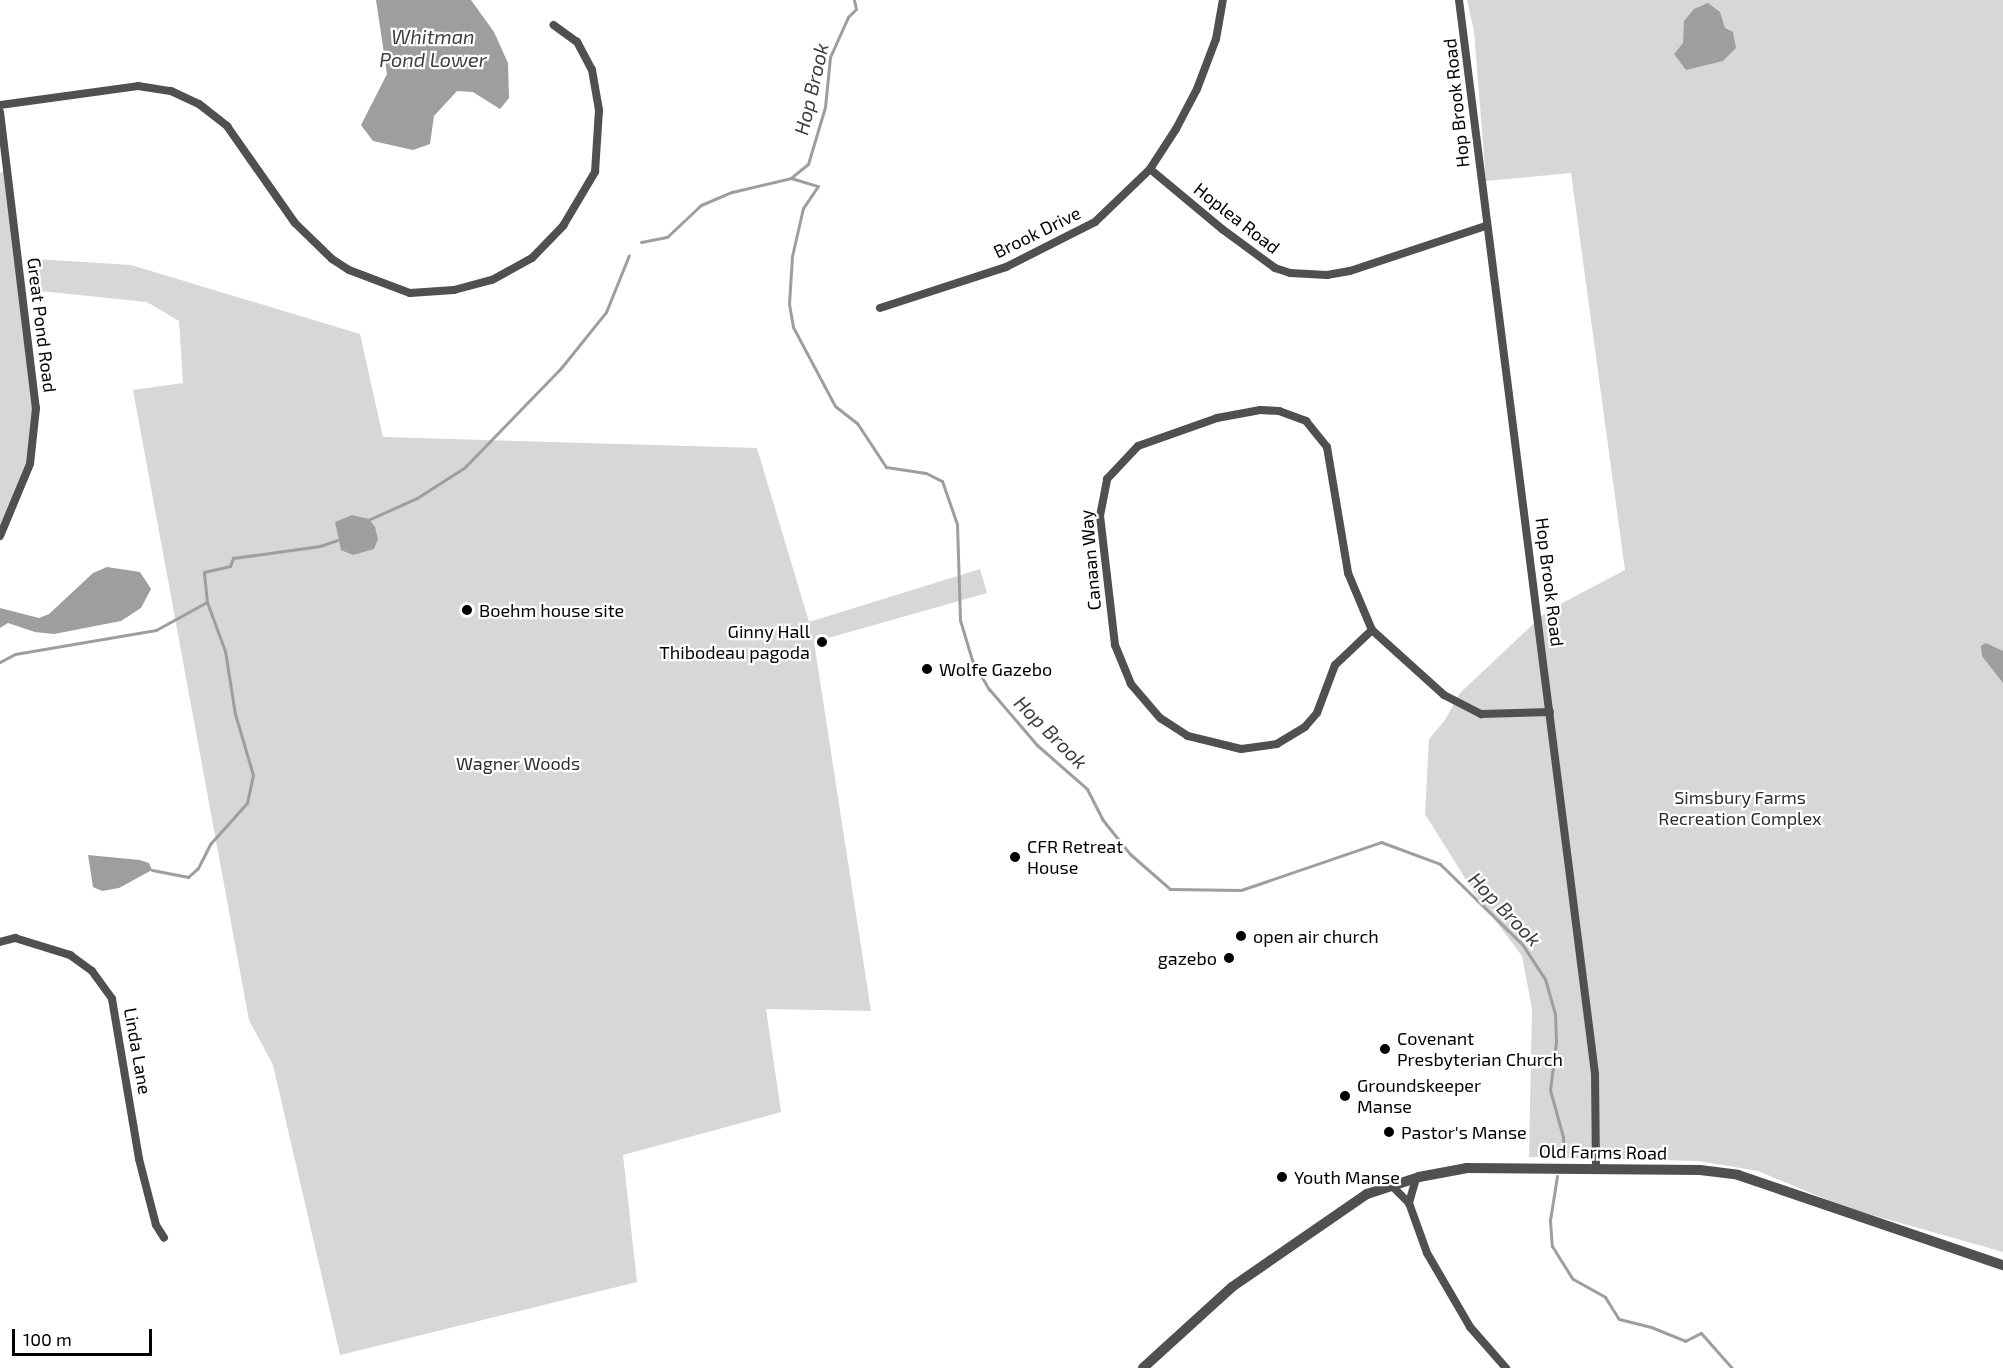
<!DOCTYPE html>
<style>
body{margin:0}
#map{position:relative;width:2003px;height:1368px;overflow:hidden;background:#fff;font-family:"Exo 2",sans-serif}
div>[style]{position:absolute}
.green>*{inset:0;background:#d7d7d7}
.water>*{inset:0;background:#9e9e9e}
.stream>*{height:3px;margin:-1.5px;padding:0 1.5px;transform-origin:1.5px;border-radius:1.5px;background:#9e9e9e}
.minor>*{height:8px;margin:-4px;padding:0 4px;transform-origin:4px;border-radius:4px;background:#505050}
.tertiary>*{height:10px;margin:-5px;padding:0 5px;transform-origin:5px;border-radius:5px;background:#505050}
.dots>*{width:16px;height:16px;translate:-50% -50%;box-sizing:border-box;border:3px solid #fff;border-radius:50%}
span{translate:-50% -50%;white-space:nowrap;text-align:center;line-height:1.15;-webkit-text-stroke:4.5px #fff;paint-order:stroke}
.street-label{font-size:18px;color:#000}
.poi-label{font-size:18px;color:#000}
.left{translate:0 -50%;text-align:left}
.right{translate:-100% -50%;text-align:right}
.park-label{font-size:18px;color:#2e2e2e}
.water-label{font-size:20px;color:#3f3f3f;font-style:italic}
.scale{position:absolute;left:12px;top:1329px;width:140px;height:27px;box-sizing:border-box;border:3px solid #000;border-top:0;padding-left:8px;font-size:18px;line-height:21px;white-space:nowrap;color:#000;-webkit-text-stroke:4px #fff;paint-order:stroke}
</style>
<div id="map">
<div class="green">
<div style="clip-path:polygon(1467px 0,2003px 0,2003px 1252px,1844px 1207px,1758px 1171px,1699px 1161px,1529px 1157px,1532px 1009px,1522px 956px,1473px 891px,1425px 814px,1429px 739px,1445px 720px,1460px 693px,1547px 611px,1625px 570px,1571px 173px,1486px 181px,1474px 31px)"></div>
<div style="clip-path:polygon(5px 171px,36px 408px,30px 464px,0 536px,0 173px)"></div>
<div style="clip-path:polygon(35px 259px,131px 265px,360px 334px,383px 437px,757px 448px,809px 622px,980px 569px,987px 593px,814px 642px,871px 1011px,766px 1009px,781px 1112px,623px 1155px,637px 1282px,340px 1355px,273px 1065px,249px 1020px,133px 390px,183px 383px,179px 321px,147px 302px,40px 291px)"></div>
</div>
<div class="water">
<div style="clip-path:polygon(376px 0,471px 0,494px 32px,508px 63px,509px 98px,500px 109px,473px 92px,457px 91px,434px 116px,430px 144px,413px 150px,373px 141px,361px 125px,387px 74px)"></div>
<div style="clip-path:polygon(1708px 3px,1720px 12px,1725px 28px,1733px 32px,1736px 48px,1723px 61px,1686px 70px,1674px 54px,1683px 43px,1684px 21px,1694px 9px)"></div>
<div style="clip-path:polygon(352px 515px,369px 519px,375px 527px,378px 539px,374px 549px,353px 555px,341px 550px,335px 522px)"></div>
<div style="clip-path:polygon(107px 567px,140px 572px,151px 589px,141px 608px,121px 621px,54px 634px,35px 632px,8px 623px,0 628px,0 608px,39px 618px,49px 614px,93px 573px)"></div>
<div style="clip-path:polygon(1986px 643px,2003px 651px,2003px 683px,1982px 656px,1981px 646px)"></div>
<div style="clip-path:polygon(88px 855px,140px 860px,149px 863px,152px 870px,119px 888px,102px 891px,93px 887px)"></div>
</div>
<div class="stream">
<div style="left:854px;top:0;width:9px;rotate:77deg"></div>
<div style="left:856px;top:9px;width:11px;rotate:135deg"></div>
<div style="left:848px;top:17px;width:44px;rotate:114.2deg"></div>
<div style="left:830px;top:57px;width:50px;rotate:95.7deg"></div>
<div style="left:825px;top:107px;width:59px;rotate:106.6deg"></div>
<div style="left:808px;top:164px;width:22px;rotate:141deg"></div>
<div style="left:791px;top:178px;width:28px;rotate:17deg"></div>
<div style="left:818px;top:186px;width:27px;rotate:124deg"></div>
<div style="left:803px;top:208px;width:49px;rotate:102.9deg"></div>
<div style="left:792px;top:256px;width:48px;rotate:93.6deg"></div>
<div style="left:789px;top:304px;width:23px;rotate:80deg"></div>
<div style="left:793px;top:327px;width:89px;rotate:62deg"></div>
<div style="left:835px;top:406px;width:28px;rotate:38deg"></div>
<div style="left:857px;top:423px;width:53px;rotate:56.6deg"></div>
<div style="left:886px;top:467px;width:40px;rotate:8.5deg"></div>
<div style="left:926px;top:473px;width:18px;rotate:27deg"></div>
<div style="left:942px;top:481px;width:46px;rotate:70.8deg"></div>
<div style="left:957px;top:524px;width:96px;rotate:88.2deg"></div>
<div style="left:960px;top:620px;width:42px;rotate:73.3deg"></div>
<div style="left:972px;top:660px;width:34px;rotate:60deg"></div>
<div style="left:989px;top:689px;width:74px;rotate:49.4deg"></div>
<div style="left:1037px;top:745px;width:67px;rotate:41.3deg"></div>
<div style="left:1087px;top:789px;width:34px;rotate:63deg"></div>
<div style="left:1102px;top:819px;width:45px;rotate:51.3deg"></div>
<div style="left:1130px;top:854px;width:53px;rotate:41.2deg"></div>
<div style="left:1170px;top:889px;width:71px;rotate:0.8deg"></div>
<div style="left:1241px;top:890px;width:148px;rotate:-18.9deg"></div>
<div style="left:1381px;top:842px;width:63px;rotate:20.4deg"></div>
<div style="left:1440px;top:864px;width:115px;rotate:44.3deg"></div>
<div style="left:1522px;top:944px;width:42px;rotate:56.7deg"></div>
<div style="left:1545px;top:979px;width:35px;rotate:74deg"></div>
<div style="left:1555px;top:1013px;width:29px;rotate:88deg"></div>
<div style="left:1556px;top:1042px;width:48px;rotate:97.1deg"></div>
<div style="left:1550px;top:1090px;width:49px;rotate:74.5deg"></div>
<div style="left:1563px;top:1137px;width:21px;rotate:87deg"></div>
<div style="left:641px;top:242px;width:26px;rotate:-11deg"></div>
<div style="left:667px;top:237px;width:47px;rotate:-43.3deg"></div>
<div style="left:701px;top:205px;width:34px;rotate:-23deg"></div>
<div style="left:732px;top:192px;width:61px;rotate:-13.3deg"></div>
<div style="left:368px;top:520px;width:54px;rotate:-24.2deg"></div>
<div style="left:417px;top:498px;width:56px;rotate:-32.6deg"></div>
<div style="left:464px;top:468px;width:139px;rotate:-45.9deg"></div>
<div style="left:561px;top:368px;width:72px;rotate:-51.2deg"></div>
<div style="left:606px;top:312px;width:61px;rotate:-68deg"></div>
<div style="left:0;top:662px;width:17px;rotate:-28deg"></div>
<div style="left:15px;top:654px;width:143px;rotate:-9.7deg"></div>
<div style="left:156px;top:630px;width:58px;rotate:-28.8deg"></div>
<div style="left:152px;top:870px;width:37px;rotate:11deg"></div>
<div style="left:188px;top:877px;width:13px;rotate:-42deg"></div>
<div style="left:198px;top:868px;width:28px;rotate:-63deg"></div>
<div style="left:211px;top:843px;width:54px;rotate:-48deg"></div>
<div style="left:247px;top:803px;width:29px;rotate:-78deg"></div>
<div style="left:253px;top:775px;width:64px;rotate:-106.4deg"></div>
<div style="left:235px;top:714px;width:64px;rotate:-99deg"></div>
<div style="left:225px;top:651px;width:52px;rotate:-110.2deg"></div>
<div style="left:207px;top:602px;width:30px;rotate:-96deg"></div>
<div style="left:204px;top:572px;width:27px;rotate:-13deg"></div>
<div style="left:230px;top:566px;width:9px;rotate:-69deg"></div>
<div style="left:233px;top:558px;width:88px;rotate:-7.9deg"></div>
<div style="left:320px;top:546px;width:18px;rotate:-19deg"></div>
<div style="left:1557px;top:1176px;width:45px;rotate:99deg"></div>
<div style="left:1550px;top:1220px;width:26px;rotate:86deg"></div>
<div style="left:1552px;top:1246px;width:39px;rotate:58deg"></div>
<div style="left:1573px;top:1279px;width:37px;rotate:29deg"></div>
<div style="left:1605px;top:1297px;width:26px;rotate:58deg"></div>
<div style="left:1619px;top:1319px;width:33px;rotate:14deg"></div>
<div style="left:1651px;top:1327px;width:37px;rotate:22deg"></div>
<div style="left:1685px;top:1341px;width:18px;rotate:-27deg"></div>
<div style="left:1701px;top:1333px;width:47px;rotate:48.5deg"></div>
</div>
<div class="minor">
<div style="left:1459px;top:0;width:1083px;rotate:82.78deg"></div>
<div style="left:1595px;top:1074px;width:94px;rotate:89.4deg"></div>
<div style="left:0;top:105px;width:139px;rotate:-7.8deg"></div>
<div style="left:138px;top:86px;width:33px;rotate:9deg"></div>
<div style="left:171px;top:91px;width:31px;rotate:25deg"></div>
<div style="left:199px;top:104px;width:36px;rotate:38deg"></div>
<div style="left:227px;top:126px;width:118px;rotate:55deg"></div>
<div style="left:295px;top:223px;width:52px;rotate:44.2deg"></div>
<div style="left:332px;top:259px;width:20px;rotate:33deg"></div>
<div style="left:349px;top:270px;width:65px;rotate:20.7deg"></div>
<div style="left:410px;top:293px;width:44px;rotate:-3.9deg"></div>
<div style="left:454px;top:290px;width:39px;rotate:-15deg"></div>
<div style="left:492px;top:280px;width:46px;rotate:-28.8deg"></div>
<div style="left:532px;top:258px;width:45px;rotate:-45.9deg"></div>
<div style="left:563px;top:226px;width:63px;rotate:-59.3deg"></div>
<div style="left:595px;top:172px;width:62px;rotate:-86.3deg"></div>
<div style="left:599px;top:110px;width:41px;rotate:-99.9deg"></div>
<div style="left:592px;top:70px;width:32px;rotate:-118deg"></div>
<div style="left:577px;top:42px;width:29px;rotate:-144deg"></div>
<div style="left:0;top:112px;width:298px;rotate:83.1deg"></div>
<div style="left:36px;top:408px;width:56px;rotate:96.1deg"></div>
<div style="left:30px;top:464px;width:78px;rotate:112.6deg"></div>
<div style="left:1150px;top:169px;width:94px;rotate:39.8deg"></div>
<div style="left:1222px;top:229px;width:66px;rotate:36.3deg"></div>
<div style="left:1275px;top:268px;width:16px;rotate:18deg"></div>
<div style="left:1290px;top:273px;width:37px;rotate:3deg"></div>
<div style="left:1327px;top:275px;width:23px;rotate:-10deg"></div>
<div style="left:1350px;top:271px;width:142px;rotate:-18.4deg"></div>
<div style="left:880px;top:308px;width:133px;rotate:-18deg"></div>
<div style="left:1006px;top:267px;width:100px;rotate:-26.8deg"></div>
<div style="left:1095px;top:222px;width:76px;rotate:-43.9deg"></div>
<div style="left:1150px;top:169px;width:48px;rotate:-57deg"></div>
<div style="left:1176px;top:129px;width:45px;rotate:-62.3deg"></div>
<div style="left:1197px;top:89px;width:53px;rotate:-69.2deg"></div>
<div style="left:1216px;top:39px;width:40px;rotate:-80deg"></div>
<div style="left:1260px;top:410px;width:19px;rotate:3deg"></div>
<div style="left:1279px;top:411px;width:29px;rotate:20deg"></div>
<div style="left:1306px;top:421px;width:33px;rotate:51deg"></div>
<div style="left:1327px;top:447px;width:128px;rotate:80.5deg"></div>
<div style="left:1348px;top:573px;width:62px;rotate:67.2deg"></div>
<div style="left:1372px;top:630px;width:51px;rotate:136.6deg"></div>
<div style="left:1335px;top:665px;width:51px;rotate:110.6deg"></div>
<div style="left:1317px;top:713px;width:18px;rotate:131deg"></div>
<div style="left:1305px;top:727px;width:33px;rotate:149deg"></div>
<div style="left:1277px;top:744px;width:36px;rotate:172deg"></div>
<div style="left:1241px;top:749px;width:55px;rotate:-166.2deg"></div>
<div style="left:1188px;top:736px;width:33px;rotate:-147deg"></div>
<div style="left:1160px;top:718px;width:45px;rotate:-130.5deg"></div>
<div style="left:1131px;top:684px;width:42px;rotate:-112.3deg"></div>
<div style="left:1115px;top:645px;width:130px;rotate:-96.6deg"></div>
<div style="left:1100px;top:516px;width:38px;rotate:-79deg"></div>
<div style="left:1107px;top:479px;width:45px;rotate:-46.8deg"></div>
<div style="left:1138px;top:446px;width:84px;rotate:-19.5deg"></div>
<div style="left:1217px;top:418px;width:44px;rotate:-10.5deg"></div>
<div style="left:1372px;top:630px;width:97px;rotate:42.1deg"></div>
<div style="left:1444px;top:695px;width:42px;rotate:27.2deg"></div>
<div style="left:1481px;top:714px;width:69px;rotate:-1.7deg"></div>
<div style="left:0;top:942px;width:16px;rotate:-15deg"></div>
<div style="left:15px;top:938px;width:58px;rotate:17.2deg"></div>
<div style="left:70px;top:955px;width:27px;rotate:36deg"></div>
<div style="left:92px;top:971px;width:34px;rotate:54deg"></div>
<div style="left:112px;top:999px;width:162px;rotate:80.4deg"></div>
<div style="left:139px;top:1159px;width:68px;rotate:75.6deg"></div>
<div style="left:156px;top:1225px;width:15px;rotate:58deg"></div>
<div style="left:1392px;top:1186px;width:24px;rotate:45deg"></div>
<div style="left:1409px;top:1203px;width:53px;rotate:70.2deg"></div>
<div style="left:1427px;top:1253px;width:86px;rotate:59.8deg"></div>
<div style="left:1470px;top:1327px;width:55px;rotate:48.7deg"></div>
<div style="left:1409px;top:1203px;width:25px;rotate:-74deg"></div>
</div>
<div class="tertiary">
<div style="left:1143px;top:1368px;width:120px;rotate:-42.3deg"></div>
<div style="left:1232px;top:1287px;width:164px;rotate:-34.6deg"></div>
<div style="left:1367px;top:1194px;width:55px;rotate:-18.1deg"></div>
<div style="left:1419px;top:1177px;width:49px;rotate:-10.6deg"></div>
<div style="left:1467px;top:1168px;width:233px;rotate:0.5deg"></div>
<div style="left:1700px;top:1170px;width:38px;rotate:7deg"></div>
<div style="left:1738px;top:1175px;width:280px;rotate:18.8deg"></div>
</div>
<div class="dots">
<div style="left:467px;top:610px;background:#000"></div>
<div style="left:822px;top:642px;background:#000"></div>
<div style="left:927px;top:669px;background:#000"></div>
<div style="left:1015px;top:857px;background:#000"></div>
<div style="left:1241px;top:936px;background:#000"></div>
<div style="left:1229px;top:958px;background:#000"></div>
<div style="left:1385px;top:1049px;background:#000"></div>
<div style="left:1345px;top:1096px;background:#000"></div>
<div style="left:1389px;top:1132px;background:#000"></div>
<div style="left:1282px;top:1177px;background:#000"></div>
</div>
<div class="street-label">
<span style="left:1456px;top:103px;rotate:-96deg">Hop Brook Road</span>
<span style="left:1237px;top:218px;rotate:38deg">Hoplea Road</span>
<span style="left:1037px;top:232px;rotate:-26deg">Brook Drive</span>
<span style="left:42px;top:325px;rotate:83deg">Great Pond Road</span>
<span style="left:1090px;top:560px;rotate:-95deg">Canaan Way</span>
<span style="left:1550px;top:582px;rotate:83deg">Hop Brook Road</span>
<span style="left:138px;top:1051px;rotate:80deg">Linda Lane</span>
<span style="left:1603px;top:1152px;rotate:1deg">Old Farms Road</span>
</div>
<div class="poi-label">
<span class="left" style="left:479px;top:610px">Boehm house site</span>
<span class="right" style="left:810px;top:642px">Ginny Hall<br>Thibodeau pagoda</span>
<span class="left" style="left:939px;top:669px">Wolfe Gazebo</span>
<span class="left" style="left:1027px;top:857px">CFR Retreat<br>House</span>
<span class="left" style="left:1253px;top:936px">open air church</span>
<span class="right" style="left:1217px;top:958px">gazebo</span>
<span class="left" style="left:1397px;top:1049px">Covenant<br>Presbyterian Church</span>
<span class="left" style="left:1357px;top:1096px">Groundskeeper<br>Manse</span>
<span class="left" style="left:1401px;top:1132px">Pastor's Manse</span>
<span class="left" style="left:1294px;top:1177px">Youth Manse</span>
</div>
<div class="park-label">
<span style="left:518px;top:763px">Wagner Woods</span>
<span style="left:1740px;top:808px">Simsbury Farms<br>Recreation Complex</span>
</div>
<div class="water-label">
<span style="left:433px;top:48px">Whitman<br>Pond Lower</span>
<span style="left:811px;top:89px;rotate:-77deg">Hop Brook</span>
<span style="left:1051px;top:732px;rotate:45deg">Hop Brook</span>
<span style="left:1505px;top:909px;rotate:46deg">Hop Brook</span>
</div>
<div class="scale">100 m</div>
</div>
